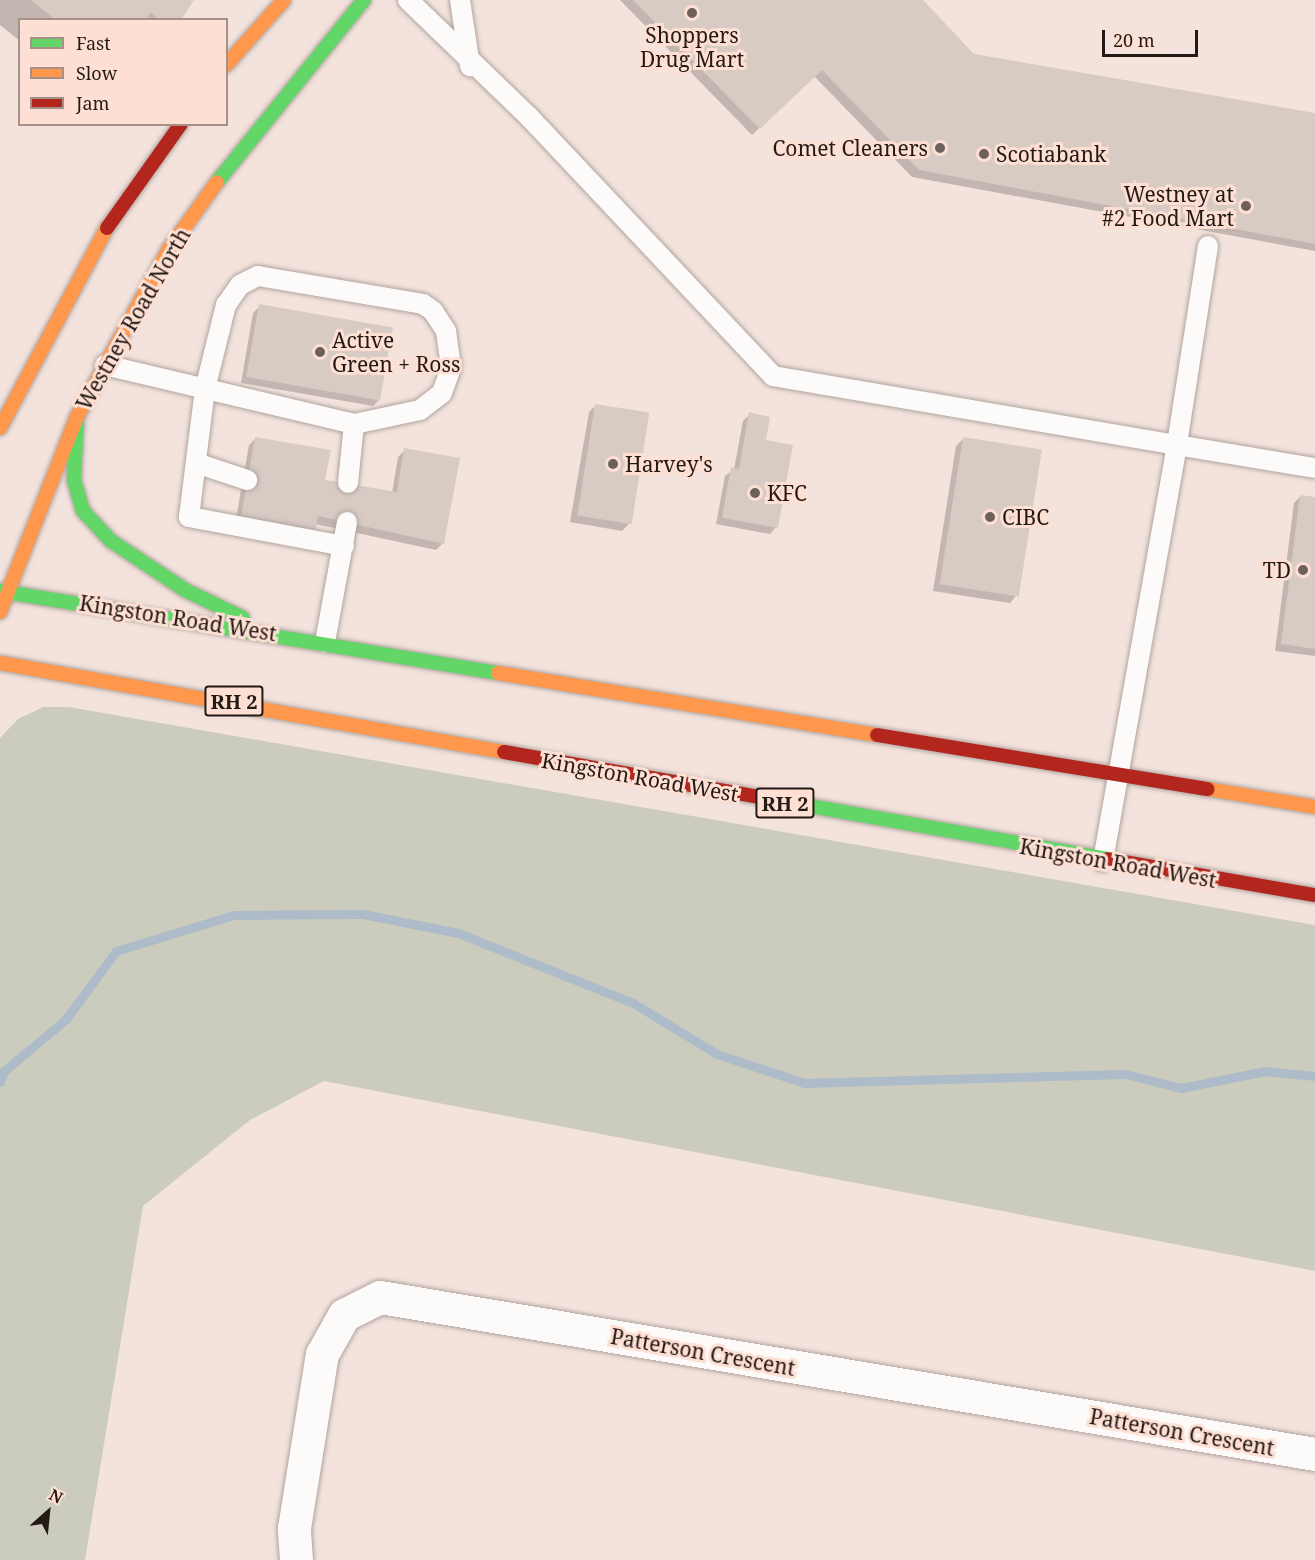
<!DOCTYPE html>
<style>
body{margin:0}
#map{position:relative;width:1315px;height:1560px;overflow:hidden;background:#f4e3dd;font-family:"Noto Serif",serif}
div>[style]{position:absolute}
.green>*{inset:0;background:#ccccbe}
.shadow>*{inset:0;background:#0003}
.stream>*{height:9px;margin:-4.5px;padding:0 4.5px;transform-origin:4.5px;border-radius:4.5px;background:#adbcc8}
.building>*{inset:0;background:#d7cbc4;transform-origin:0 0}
.roads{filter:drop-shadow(0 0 2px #b0a49f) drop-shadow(0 0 2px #b0a49f)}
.lane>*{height:20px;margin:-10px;padding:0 10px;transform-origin:10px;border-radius:10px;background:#fdfbfa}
.street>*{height:33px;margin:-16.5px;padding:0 16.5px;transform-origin:16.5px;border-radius:16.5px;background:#fdfbfa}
.fast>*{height:14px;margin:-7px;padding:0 7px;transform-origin:7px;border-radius:7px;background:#63d668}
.slow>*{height:14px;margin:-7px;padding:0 7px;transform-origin:7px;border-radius:7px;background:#ff974d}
.jam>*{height:14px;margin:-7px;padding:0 7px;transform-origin:7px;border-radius:7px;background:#b3261e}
.dots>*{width:16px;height:16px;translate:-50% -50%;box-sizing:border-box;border:3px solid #fddfd4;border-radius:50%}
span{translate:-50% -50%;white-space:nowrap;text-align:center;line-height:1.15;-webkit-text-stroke:6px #fddfd4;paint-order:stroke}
.shield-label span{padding:2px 4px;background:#fddfd4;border:2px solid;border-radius:4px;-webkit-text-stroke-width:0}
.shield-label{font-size:20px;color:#231915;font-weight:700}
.poi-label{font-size:21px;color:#231915}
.right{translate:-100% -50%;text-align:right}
.left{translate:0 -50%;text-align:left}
.street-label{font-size:21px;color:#231915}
.legend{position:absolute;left:18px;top:18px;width:210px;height:108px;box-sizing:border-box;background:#fddfd4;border:2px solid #a69088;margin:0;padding:8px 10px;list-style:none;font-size:18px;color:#231915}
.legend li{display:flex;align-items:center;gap:12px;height:30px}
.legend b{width:30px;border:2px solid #a69088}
.north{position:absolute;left:18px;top:1482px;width:60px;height:60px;-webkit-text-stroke:4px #fddfd4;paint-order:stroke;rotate:27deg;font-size:16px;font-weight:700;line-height:24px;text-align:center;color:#231915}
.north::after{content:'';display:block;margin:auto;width:21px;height:27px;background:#231915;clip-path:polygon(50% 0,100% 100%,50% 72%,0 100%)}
.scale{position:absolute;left:1102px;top:30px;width:96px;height:27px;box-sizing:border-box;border:3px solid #231915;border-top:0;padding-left:8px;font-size:18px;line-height:21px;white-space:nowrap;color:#231915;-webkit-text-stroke:4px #fddfd4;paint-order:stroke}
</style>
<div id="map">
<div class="green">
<div style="clip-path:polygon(43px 707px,69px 707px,1315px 925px,1315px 1271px,324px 1081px,250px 1120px,143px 1206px,85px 1560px,0 1560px,0 738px,18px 719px)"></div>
</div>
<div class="shadow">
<div style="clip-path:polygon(0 0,192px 0,179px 20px,20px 20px,20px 41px,0 25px)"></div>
<div style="clip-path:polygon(620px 0,921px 0,973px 56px,1315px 115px,1315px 251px,912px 177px,814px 76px,752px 135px)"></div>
<div style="clip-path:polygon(260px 306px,380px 399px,373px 406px,241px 383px,253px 313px)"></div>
<div style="clip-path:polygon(596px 405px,629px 524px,622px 531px,570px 522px,589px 412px)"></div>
<div style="clip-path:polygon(750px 414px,764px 441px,776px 527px,770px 534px,716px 524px,725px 476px,734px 469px,743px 421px)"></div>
<div style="clip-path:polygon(256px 438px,323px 481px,392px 493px,398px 457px,405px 450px,443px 543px,436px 550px,315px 524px,234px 530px,249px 445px)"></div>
<div style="clip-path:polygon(963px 439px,1016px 596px,1010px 603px,933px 591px,956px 446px)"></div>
<div style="clip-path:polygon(1301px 496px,1315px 498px,1315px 656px,1275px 651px,1294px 503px)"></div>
</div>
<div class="stream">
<div style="left:0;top:1082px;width:12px;rotate:-70deg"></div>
<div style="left:4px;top:1071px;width:81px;rotate:-40deg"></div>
<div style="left:66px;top:1019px;width:84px;rotate:-53.7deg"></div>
<div style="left:116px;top:951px;width:123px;rotate:-17deg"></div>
<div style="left:234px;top:915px;width:129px;rotate:-0.4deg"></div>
<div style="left:363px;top:914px;width:97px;rotate:11.3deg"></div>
<div style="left:458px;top:933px;width:188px;rotate:21.8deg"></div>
<div style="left:633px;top:1003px;width:98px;rotate:31.3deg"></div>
<div style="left:717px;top:1054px;width:92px;rotate:18.4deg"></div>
<div style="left:804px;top:1083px;width:321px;rotate:-1.6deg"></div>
<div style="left:1125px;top:1074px;width:58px;rotate:14deg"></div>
<div style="left:1181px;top:1088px;width:86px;rotate:-11.4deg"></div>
<div style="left:1265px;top:1071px;width:50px;rotate:5.7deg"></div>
</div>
<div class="building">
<div style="clip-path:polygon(31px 0,194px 0,181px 20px,159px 20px,151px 12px,145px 20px,56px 20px)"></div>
<div style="clip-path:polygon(633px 0,923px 0,974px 54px,1315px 113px,1315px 244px,919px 170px,822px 70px,760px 129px)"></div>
<div style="left:259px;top:304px;width:136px;height:74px;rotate:10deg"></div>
<div style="left:595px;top:404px;width:55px;height:113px;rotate:9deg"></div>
<div style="clip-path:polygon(749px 412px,770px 417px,766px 440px,793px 445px,778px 528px,722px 518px,731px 467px,739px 469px)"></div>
<div style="clip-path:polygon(255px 437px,331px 450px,325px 480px,397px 492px,404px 448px,460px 458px,444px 544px,318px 516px,315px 536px,240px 523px)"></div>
<div style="left:963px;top:437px;width:80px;height:149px;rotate:9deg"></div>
<div style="clip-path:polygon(1300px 495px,1315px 497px,1315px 649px,1281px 644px)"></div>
</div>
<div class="roads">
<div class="lane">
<div style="left:408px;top:0;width:170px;rotate:44deg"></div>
<div style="left:530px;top:118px;width:354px;rotate:46.7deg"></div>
<div style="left:773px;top:376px;width:410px;rotate:9.7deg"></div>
<div style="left:1177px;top:445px;width:423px;rotate:100.1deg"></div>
<div style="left:460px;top:0;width:67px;rotate:81.4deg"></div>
<div style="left:1208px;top:246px;width:201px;rotate:98.9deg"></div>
<div style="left:1177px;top:445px;width:140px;rotate:9.5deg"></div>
<div style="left:105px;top:365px;width:256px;rotate:13.3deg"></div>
<div style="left:354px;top:424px;width:59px;rotate:95.8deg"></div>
<div style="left:196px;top:463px;width:54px;rotate:18.4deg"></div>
<div style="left:344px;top:546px;width:158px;rotate:-169.4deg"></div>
<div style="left:189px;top:517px;width:129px;rotate:-82.9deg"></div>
<div style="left:205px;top:389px;width:87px;rotate:-76deg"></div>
<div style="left:226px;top:305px;width:24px;rotate:-55deg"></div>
<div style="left:240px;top:285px;width:20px;rotate:-27deg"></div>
<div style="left:258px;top:276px;width:167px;rotate:9.6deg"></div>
<div style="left:423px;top:304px;width:12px;rotate:35deg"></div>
<div style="left:433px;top:311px;width:24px;rotate:57deg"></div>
<div style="left:446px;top:331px;width:37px;rotate:82deg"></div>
<div style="left:451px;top:368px;width:27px;rotate:110deg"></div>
<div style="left:442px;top:393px;width:28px;rotate:142deg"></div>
<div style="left:420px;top:410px;width:67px;rotate:168deg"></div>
<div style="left:325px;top:642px;width:122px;rotate:-79.6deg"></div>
</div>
<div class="street">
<div style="left:296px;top:1560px;width:32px;rotate:-94deg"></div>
<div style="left:294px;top:1528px;width:176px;rotate:-80.9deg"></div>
<div style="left:322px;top:1354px;width:45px;rotate:-60.6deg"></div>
<div style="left:344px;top:1315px;width:40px;rotate:-26.6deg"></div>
<div style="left:380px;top:1297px;width:948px;rotate:9.53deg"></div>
</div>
<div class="fast">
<div style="left:217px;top:182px;width:234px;rotate:-51.1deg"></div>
<div style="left:77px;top:417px;width:63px;rotate:92.7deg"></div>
<div style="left:74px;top:480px;width:32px;rotate:74deg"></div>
<div style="left:83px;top:511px;width:41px;rotate:47deg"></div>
<div style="left:111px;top:541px;width:89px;rotate:33.5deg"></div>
<div style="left:185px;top:590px;width:64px;rotate:25.8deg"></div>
<div style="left:0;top:591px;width:505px;rotate:9.35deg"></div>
<div style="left:760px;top:797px;width:353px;rotate:10.1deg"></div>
</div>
<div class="slow">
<div style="left:226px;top:65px;width:87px;rotate:-48.3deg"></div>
<div style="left:0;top:428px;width:227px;rotate:-61.9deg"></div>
<div style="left:0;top:612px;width:210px;rotate:-68.5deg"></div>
<div style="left:77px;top:417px;width:192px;rotate:-61.3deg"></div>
<div style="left:169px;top:249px;width:82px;rotate:-54.4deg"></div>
<div style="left:0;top:663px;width:512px;rotate:10.01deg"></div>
<div style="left:498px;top:673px;width:384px;rotate:9.3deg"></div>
<div style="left:1208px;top:789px;width:109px;rotate:9.5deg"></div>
</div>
<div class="jam">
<div style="left:107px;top:228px;width:128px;rotate:-54.6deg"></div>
<div style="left:877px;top:735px;width:335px;rotate:9.3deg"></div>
<div style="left:504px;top:752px;width:260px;rotate:10deg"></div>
<div style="left:1108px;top:859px;width:210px;rotate:9.9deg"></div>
</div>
</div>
<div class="dots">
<div style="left:692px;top:13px;background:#6c605b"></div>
<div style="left:940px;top:148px;background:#6c605b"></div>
<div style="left:984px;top:154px;background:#6c605b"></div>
<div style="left:1246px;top:206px;background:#6c605b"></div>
<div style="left:320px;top:352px;background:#6c605b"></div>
<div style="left:613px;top:464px;background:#6c605b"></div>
<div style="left:755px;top:493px;background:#6c605b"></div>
<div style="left:990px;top:517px;background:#6c605b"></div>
<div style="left:1303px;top:570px;background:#6c605b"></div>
</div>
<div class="shield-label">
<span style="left:234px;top:701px">RH 2</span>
<span style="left:785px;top:803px">RH 2</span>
</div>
<div class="poi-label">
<span style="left:692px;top:47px">Shoppers<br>Drug Mart</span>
<span class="right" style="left:928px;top:148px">Comet Cleaners</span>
<span class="left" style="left:996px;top:154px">Scotiabank</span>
<span class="right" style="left:1234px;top:206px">Westney at<br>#2 Food Mart</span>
<span class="left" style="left:332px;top:352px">Active<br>Green + Ross</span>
<span class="left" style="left:625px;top:464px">Harvey's</span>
<span class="left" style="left:767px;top:493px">KFC</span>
<span class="left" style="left:1002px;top:517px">CIBC</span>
<span class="right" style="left:1291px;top:570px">TD</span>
</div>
<div class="street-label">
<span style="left:133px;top:319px;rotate:-60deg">Westney Road North</span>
<span style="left:178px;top:618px;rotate:9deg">Kingston Road West</span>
<span style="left:640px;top:777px;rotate:10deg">Kingston Road West</span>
<span style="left:1118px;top:863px;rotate:10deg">Kingston Road West</span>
<span style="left:703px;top:1352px;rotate:10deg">Patterson Crescent</span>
<span style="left:1182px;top:1432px;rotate:10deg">Patterson Crescent</span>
</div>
<ul class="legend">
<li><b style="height:8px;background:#63d668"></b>Fast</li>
<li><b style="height:8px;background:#ff974d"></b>Slow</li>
<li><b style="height:8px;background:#b3261e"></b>Jam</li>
</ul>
<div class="north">N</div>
<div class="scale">20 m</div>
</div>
